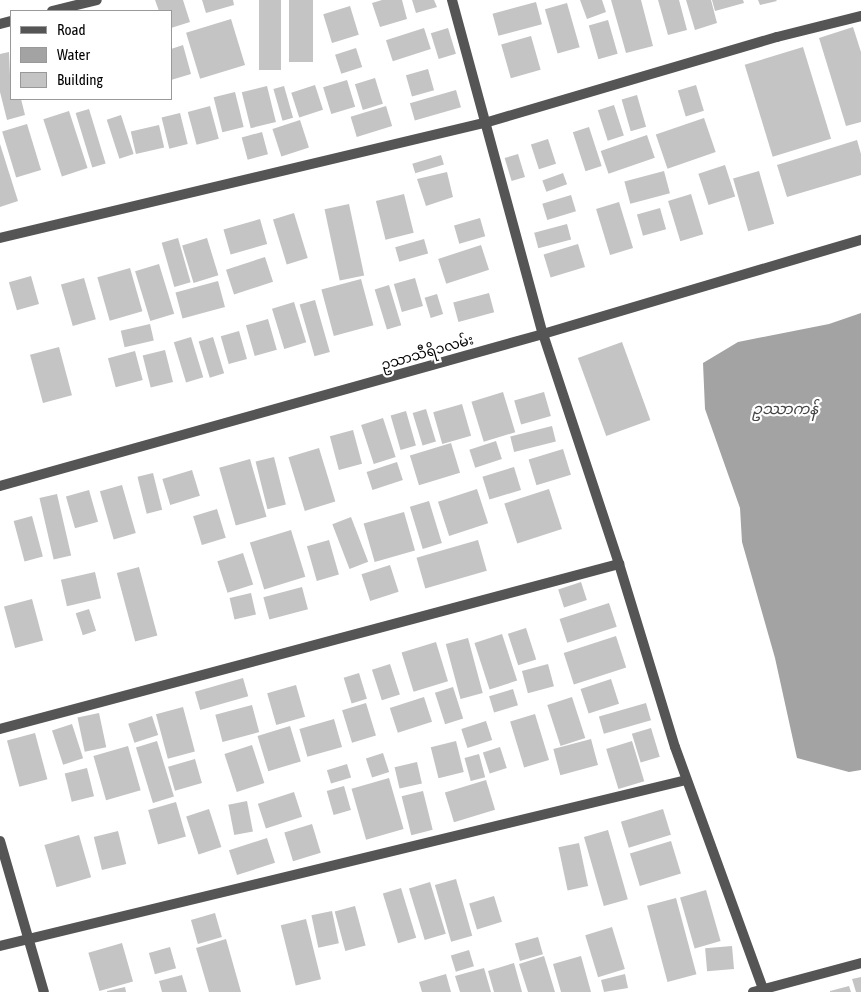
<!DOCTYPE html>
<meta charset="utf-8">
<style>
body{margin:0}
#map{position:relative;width:861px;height:992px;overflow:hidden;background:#fff;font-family:"Asap Condensed","Noto Sans Myanmar",sans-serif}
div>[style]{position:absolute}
.water>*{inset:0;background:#a3a3a3}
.building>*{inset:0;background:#c4c4c4;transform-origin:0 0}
.minor>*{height:10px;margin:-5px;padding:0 5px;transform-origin:5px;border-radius:5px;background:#555}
span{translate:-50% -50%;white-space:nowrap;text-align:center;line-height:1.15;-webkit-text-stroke:4.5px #fff;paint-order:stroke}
.street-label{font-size:14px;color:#000}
.water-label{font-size:15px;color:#444;font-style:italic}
.legend{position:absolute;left:10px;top:10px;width:162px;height:90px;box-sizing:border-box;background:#fff;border:1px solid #999;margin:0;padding:6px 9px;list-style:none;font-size:15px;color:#000}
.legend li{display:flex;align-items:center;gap:10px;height:25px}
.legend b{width:25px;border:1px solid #999}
</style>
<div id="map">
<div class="water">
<div style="clip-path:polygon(861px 313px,861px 770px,849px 772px,797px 758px,775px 658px,742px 542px,740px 508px,705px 409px,703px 363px,738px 342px,829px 324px)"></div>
</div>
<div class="building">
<div style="clip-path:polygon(155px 0,183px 0,190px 22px,171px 28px,171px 11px,159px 11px)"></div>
<div style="clip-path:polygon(202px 0,233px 0,234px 5px,206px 13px)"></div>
<div style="left:259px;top:0;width:22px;height:70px"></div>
<div style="left:289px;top:0;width:24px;height:62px"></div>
<div style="clip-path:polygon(382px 0,402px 0,407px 19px,380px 27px,372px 3px)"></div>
<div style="clip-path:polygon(412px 0,434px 0,437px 7px,416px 13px)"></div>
<div style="clip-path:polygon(580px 0,602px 0,606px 12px,587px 19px)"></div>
<div style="clip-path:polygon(611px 0,641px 0,653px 46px,626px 53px)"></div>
<div style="clip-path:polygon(658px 0,679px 0,687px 30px,668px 35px)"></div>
<div style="clip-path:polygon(686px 0,711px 0,717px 23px,695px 30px)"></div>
<div style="clip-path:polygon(712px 0,743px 0,744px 3px,715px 11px)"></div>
<div style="clip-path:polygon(758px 0,776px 0,777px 1px,760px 5px)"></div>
<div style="left:536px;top:2px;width:23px;height:45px;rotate:75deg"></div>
<div style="left:567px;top:3px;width:46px;height:23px;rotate:74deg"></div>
<div style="left:350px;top:6px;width:30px;height:28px;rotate:73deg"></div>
<div style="left:231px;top:19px;width:48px;height:47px;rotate:73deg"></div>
<div style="left:608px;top:20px;width:35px;height:20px;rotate:74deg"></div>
<div style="clip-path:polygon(853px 27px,861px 52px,861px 122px,846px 126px,819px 38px)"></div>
<div style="left:424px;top:28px;width:22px;height:40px;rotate:72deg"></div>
<div style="left:448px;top:28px;width:27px;height:18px;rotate:73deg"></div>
<div style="left:531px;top:36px;width:35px;height:31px;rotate:74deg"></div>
<div style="clip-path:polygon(183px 45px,191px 74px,171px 80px,171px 49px)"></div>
<div style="left:803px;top:47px;width:96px;height:61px;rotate:73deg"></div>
<div style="left:356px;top:48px;width:20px;height:22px;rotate:72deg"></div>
<div style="clip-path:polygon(9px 52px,11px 99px,21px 99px,25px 115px,7px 120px,0 92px,0 54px)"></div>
<div style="left:428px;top:69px;width:22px;height:23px;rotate:74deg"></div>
<div style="left:375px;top:78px;width:27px;height:21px;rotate:73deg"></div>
<div style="left:347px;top:80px;width:28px;height:25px;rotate:73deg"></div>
<div style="left:315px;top:85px;width:26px;height:25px;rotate:72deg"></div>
<div style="left:696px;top:85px;width:27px;height:19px;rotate:73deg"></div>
<div style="left:267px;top:86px;width:37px;height:26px;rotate:76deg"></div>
<div style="left:284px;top:86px;width:33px;height:11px;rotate:74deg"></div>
<div style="left:456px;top:90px;width:18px;height:48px;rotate:74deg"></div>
<div style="left:235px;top:92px;width:36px;height:22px;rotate:76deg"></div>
<div style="left:637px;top:95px;width:33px;height:16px;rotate:74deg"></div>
<div style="left:614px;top:105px;width:32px;height:17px;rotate:72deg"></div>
<div style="left:210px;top:106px;width:34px;height:23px;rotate:75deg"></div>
<div style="left:386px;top:106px;width:21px;height:37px;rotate:73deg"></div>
<div style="left:89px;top:109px;width:57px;height:14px;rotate:73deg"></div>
<div style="left:69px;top:111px;width:60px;height:27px;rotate:72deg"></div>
<div style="left:180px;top:113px;width:32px;height:19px;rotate:76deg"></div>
<div style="left:121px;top:115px;width:41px;height:15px;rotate:72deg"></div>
<div style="left:704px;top:118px;width:36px;height:51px;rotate:71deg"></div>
<div style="left:300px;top:120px;width:29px;height:29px;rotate:72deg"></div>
<div style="left:27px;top:124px;width:48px;height:26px;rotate:73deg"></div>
<div style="left:159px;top:125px;width:23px;height:29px;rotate:77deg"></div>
<div style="left:589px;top:127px;width:41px;height:17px;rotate:72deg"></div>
<div style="left:262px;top:132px;width:23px;height:21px;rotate:75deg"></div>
<div style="left:647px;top:135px;width:24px;height:49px;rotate:71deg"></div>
<div style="left:548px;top:139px;width:26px;height:18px;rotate:72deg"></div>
<div style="clip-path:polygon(857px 140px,861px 154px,861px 175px,787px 197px,777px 165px)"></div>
<div style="clip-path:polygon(0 144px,18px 201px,0 207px)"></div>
<div style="left:518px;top:154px;width:24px;height:14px;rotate:73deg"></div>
<div style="left:441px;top:155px;width:10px;height:30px;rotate:73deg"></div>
<div style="left:725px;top:165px;width:33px;height:28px;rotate:72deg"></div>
<div style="left:664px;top:171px;width:23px;height:41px;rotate:75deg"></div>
<div style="left:759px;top:171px;width:55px;height:27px;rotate:74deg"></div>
<div style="clip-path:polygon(447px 172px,453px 197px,426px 206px,417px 179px)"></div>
<div style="left:563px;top:173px;width:12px;height:22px;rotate:70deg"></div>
<div style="left:404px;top:194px;width:40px;height:29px;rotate:76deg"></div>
<div style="left:691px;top:194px;width:42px;height:24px;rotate:73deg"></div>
<div style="left:571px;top:195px;width:17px;height:30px;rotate:73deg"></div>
<div style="left:619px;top:202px;width:48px;height:24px;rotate:73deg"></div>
<div style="left:349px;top:204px;width:73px;height:25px;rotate:78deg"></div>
<div style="left:660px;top:208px;width:22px;height:24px;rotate:74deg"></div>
<div style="left:294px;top:213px;width:47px;height:22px;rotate:73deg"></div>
<div style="left:480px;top:218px;width:19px;height:27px;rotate:74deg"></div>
<div style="left:260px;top:219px;width:26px;height:38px;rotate:74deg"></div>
<div style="left:567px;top:224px;width:16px;height:34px;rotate:75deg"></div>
<div style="left:178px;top:238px;width:46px;height:17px;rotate:74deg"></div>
<div style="left:207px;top:238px;width:39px;height:26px;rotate:73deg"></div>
<div style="left:424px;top:239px;width:15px;height:30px;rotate:74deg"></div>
<div style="left:578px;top:244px;width:24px;height:36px;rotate:73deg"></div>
<div style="left:481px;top:245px;width:26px;height:45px;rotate:72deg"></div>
<div style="left:265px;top:257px;width:26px;height:41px;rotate:72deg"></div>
<div style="left:159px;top:264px;width:52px;height:25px;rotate:73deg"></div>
<div style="left:130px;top:268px;width:45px;height:34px;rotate:74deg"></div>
<div style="left:31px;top:276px;width:29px;height:23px;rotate:74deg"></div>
<div style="left:84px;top:278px;width:43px;height:24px;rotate:74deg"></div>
<div style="left:415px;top:278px;width:29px;height:22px;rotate:74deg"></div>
<div style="left:361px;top:279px;width:48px;height:41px;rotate:75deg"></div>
<div style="left:218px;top:281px;width:27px;height:44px;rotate:75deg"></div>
<div style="left:389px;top:285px;width:42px;height:15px;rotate:73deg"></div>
<div style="left:489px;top:293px;width:20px;height:37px;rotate:75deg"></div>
<div style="left:437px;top:294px;width:21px;height:13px;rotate:73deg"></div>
<div style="left:315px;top:300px;width:54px;height:16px;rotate:74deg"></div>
<div style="left:294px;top:302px;width:42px;height:23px;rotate:73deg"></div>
<div style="left:268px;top:319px;width:32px;height:23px;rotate:74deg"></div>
<div style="left:150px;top:324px;width:17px;height:30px;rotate:77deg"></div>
<div style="left:239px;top:331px;width:29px;height:19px;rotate:74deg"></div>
<div style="left:191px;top:337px;width:42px;height:18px;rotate:73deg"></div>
<div style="left:213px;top:337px;width:38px;height:15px;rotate:73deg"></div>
<div style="left:622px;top:342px;width:83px;height:47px;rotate:70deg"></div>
<div style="left:59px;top:347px;width:50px;height:30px;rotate:75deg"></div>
<div style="left:165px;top:350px;width:33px;height:23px;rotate:76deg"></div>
<div style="left:135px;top:351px;width:30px;height:28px;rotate:75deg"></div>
<div style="left:503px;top:392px;width:42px;height:33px;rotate:73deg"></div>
<div style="left:544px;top:392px;width:25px;height:31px;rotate:74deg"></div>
<div style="left:462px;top:404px;width:33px;height:30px;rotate:74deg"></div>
<div style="left:426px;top:409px;width:34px;height:14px;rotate:73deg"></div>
<div style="left:406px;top:411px;width:36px;height:16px;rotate:74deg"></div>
<div style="left:383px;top:418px;width:41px;height:23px;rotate:72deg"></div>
<div style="left:552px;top:426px;width:16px;height:43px;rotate:76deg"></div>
<div style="left:353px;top:430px;width:35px;height:24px;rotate:75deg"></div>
<div style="left:496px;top:441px;width:19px;height:28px;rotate:72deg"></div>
<div style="left:451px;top:443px;width:31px;height:43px;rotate:73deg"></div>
<div style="left:319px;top:448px;width:56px;height:32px;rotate:73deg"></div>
<div style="left:563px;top:449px;width:27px;height:36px;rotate:73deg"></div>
<div style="left:274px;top:457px;width:49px;height:19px;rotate:76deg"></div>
<div style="left:250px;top:459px;width:60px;height:32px;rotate:74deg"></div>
<div style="left:397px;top:462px;width:19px;height:32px;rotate:72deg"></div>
<div style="left:514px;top:467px;width:24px;height:33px;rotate:73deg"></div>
<div style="left:192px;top:470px;width:27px;height:31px;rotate:73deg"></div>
<div style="left:153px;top:473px;width:38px;height:16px;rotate:76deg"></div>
<div style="left:122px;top:485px;width:50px;height:23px;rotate:74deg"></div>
<div style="left:477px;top:489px;width:36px;height:41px;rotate:72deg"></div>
<div style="left:549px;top:489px;width:42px;height:47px;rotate:72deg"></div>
<div style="left:89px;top:490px;width:33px;height:24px;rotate:74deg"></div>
<div style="left:57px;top:494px;width:63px;height:18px;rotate:77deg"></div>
<div style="left:429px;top:501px;width:44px;height:20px;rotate:73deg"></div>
<div style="left:217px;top:509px;width:30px;height:25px;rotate:73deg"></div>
<div style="left:404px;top:512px;width:40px;height:42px;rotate:74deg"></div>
<div style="left:32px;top:516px;width:42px;height:19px;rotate:75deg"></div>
<div style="left:351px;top:517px;width:48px;height:20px;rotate:69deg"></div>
<div style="left:291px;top:530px;width:49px;height:43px;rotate:73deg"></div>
<div style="left:329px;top:540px;width:36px;height:23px;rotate:74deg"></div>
<div style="left:478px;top:540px;width:32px;height:64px;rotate:74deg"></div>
<div style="left:243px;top:553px;width:33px;height:27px;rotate:72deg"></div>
<div style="left:390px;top:565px;width:28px;height:30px;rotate:72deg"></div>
<div style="left:139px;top:567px;width:71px;height:23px;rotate:75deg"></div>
<div style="left:95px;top:572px;width:27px;height:35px;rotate:77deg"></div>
<div style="left:581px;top:582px;width:19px;height:24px;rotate:72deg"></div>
<div style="left:302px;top:587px;width:23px;height:40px;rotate:75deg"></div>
<div style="left:251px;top:593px;width:22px;height:22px;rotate:77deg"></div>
<div style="left:32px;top:599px;width:43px;height:29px;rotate:75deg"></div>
<div style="left:609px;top:603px;width:25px;height:52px;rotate:72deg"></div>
<div style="left:89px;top:609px;width:23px;height:14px;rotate:72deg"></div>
<div style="left:526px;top:628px;width:33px;height:19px;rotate:72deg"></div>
<div style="left:502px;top:634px;width:49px;height:29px;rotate:72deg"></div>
<div style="left:616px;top:636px;width:33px;height:55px;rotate:72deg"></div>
<div style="left:468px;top:638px;width:57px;height:23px;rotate:75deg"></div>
<div style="left:436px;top:642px;width:41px;height:36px;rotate:73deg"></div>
<div style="left:390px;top:664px;width:32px;height:19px;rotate:72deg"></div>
<div style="left:548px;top:664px;width:23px;height:27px;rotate:75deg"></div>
<div style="left:359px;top:673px;width:27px;height:16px;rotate:73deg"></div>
<div style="left:243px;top:678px;width:19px;height:50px;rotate:74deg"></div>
<div style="left:611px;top:679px;width:26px;height:32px;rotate:72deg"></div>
<div style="left:296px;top:685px;width:33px;height:30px;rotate:74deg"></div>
<div style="left:453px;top:687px;width:33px;height:19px;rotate:72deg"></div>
<div style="left:513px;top:689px;width:17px;height:25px;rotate:73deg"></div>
<div style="left:424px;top:697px;width:26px;height:36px;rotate:72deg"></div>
<div style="left:572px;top:697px;width:43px;height:26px;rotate:72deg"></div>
<div style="left:366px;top:703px;width:34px;height:25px;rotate:73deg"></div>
<div style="left:646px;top:703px;width:18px;height:49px;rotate:74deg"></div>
<div style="left:252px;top:705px;width:28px;height:38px;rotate:75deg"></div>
<div style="left:183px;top:707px;width:46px;height:28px;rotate:75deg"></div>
<div style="left:99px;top:713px;width:35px;height:22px;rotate:78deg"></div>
<div style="left:535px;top:714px;width:48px;height:26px;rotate:73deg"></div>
<div style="left:152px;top:716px;width:20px;height:25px;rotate:72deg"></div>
<div style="left:334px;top:719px;width:29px;height:36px;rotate:74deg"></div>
<div style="left:486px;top:721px;width:20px;height:26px;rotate:72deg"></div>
<div style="left:72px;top:724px;width:36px;height:21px;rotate:72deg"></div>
<div style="left:290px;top:726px;width:37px;height:34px;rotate:73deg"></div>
<div style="left:651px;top:728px;width:30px;height:20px;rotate:73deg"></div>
<div style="left:35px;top:733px;width:48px;height:29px;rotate:75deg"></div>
<div style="left:591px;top:739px;width:27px;height:39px;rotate:75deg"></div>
<div style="left:157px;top:741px;width:58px;height:22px;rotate:73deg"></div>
<div style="left:456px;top:741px;width:32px;height:26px;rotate:76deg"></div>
<div style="left:632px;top:741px;width:42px;height:27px;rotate:73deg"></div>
<div style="left:252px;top:745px;width:40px;height:29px;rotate:72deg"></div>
<div style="left:128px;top:746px;width:46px;height:36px;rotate:74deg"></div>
<div style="left:500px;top:747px;width:22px;height:18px;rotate:72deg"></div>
<div style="left:383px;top:753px;width:20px;height:18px;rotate:72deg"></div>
<div style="left:479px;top:754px;width:24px;height:15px;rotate:75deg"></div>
<div style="left:195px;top:759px;width:25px;height:28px;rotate:74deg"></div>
<div style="left:417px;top:762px;width:22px;height:23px;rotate:77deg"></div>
<div style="left:347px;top:764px;width:14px;height:21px;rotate:73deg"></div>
<div style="left:87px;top:768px;width:29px;height:23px;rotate:76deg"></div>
<div style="left:389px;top:778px;width:53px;height:39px;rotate:74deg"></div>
<div style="left:486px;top:780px;width:31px;height:43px;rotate:73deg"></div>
<div style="left:344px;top:786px;width:25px;height:18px;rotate:74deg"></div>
<div style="left:423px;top:791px;width:40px;height:22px;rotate:76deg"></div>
<div style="left:294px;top:792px;width:26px;height:38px;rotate:72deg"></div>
<div style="left:247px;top:801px;width:31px;height:19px;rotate:79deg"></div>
<div style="left:176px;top:802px;width:36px;height:29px;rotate:74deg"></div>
<div style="left:209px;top:809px;width:40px;height:24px;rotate:72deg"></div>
<div style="left:663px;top:809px;width:27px;height:44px;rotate:73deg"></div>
<div style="left:312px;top:824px;width:30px;height:29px;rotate:73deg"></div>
<div style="left:608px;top:830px;width:72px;height:25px;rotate:74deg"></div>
<div style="left:118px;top:831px;width:34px;height:25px;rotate:76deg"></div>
<div style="left:79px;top:835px;width:44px;height:36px;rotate:74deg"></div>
<div style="left:267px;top:838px;width:26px;height:40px;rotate:72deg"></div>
<div style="left:671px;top:841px;width:34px;height:43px;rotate:73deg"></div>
<div style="left:579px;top:843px;width:44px;height:21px;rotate:78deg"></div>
<div style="left:456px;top:879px;width:59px;height:22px;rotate:74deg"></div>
<div style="left:430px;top:882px;width:54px;height:22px;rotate:73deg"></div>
<div style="left:401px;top:888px;width:52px;height:19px;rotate:73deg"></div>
<div style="left:706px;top:890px;width:53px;height:27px;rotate:74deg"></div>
<div style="left:494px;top:896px;width:27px;height:26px;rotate:73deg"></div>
<div style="left:676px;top:898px;width:79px;height:30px;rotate:75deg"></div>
<div style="left:355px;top:906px;width:41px;height:21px;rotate:75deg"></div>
<div style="left:332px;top:911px;width:33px;height:21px;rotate:78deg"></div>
<div style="left:215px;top:913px;width:25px;height:25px;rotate:74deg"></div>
<div style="left:306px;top:919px;width:62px;height:26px;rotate:76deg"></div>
<div style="left:612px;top:927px;width:44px;height:28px;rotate:73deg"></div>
<div style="left:538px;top:937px;width:18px;height:24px;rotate:74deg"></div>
<div style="clip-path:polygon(226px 939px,241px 992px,209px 992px,196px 948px)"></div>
<div style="left:122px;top:943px;width:40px;height:35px;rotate:74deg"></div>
<div style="left:732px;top:946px;width:23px;height:27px;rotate:85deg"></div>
<div style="left:170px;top:947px;width:22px;height:22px;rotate:74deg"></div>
<div style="left:469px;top:950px;width:17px;height:19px;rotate:73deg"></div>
<div style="clip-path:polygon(544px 956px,555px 992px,528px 992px,519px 964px)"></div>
<div style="clip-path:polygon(581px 956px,591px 992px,561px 992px,553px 964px)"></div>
<div style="clip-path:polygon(514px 963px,522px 992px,494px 992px,488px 971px)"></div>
<div style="clip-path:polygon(484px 968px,491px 992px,460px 992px,455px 976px)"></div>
<div style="clip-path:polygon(446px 974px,451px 992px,422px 992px,419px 982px)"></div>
<div style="clip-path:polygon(625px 974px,628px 988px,604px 992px,601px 980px)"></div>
<div style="clip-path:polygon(182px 975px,187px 992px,162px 992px,159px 981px)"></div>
<div style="clip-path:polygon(861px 977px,861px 992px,856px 992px,852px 979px)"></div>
<div style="clip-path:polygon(849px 986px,851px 992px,830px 992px,830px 991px)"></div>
<div style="clip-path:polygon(125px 987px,126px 992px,107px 992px,107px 991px)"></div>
</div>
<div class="minor">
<div style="left:452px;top:0;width:346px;rotate:74.8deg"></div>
<div style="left:543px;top:334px;width:242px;rotate:71.7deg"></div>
<div style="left:619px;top:564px;width:191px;rotate:73deg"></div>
<div style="left:675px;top:747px;width:261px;rotate:70deg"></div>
<div style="left:52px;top:11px;width:46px;rotate:-13.7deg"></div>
<div style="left:0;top:24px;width:11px;rotate:-15deg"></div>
<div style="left:0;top:238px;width:502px;rotate:-13.37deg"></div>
<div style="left:488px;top:122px;width:301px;rotate:-16.4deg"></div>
<div style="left:777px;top:37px;width:87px;rotate:-14deg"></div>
<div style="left:0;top:486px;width:564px;rotate:-15.64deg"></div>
<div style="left:543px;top:334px;width:332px;rotate:-16.5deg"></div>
<div style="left:0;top:729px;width:641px;rotate:-14.93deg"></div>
<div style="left:0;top:841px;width:157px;rotate:73.8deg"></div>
<div style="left:0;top:946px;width:706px;rotate:-13.6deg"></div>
<div style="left:753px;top:992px;width:112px;rotate:-15deg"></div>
</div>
<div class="street-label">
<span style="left:427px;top:352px;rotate:-16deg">ဥသာသီရိ၁လမ်း</span>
</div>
<div class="water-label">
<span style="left:785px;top:409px">ဥဿာကန်</span>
</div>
<ul class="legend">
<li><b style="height:6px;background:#555"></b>Road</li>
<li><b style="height:14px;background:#a3a3a3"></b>Water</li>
<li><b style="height:14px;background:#c4c4c4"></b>Building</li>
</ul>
</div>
